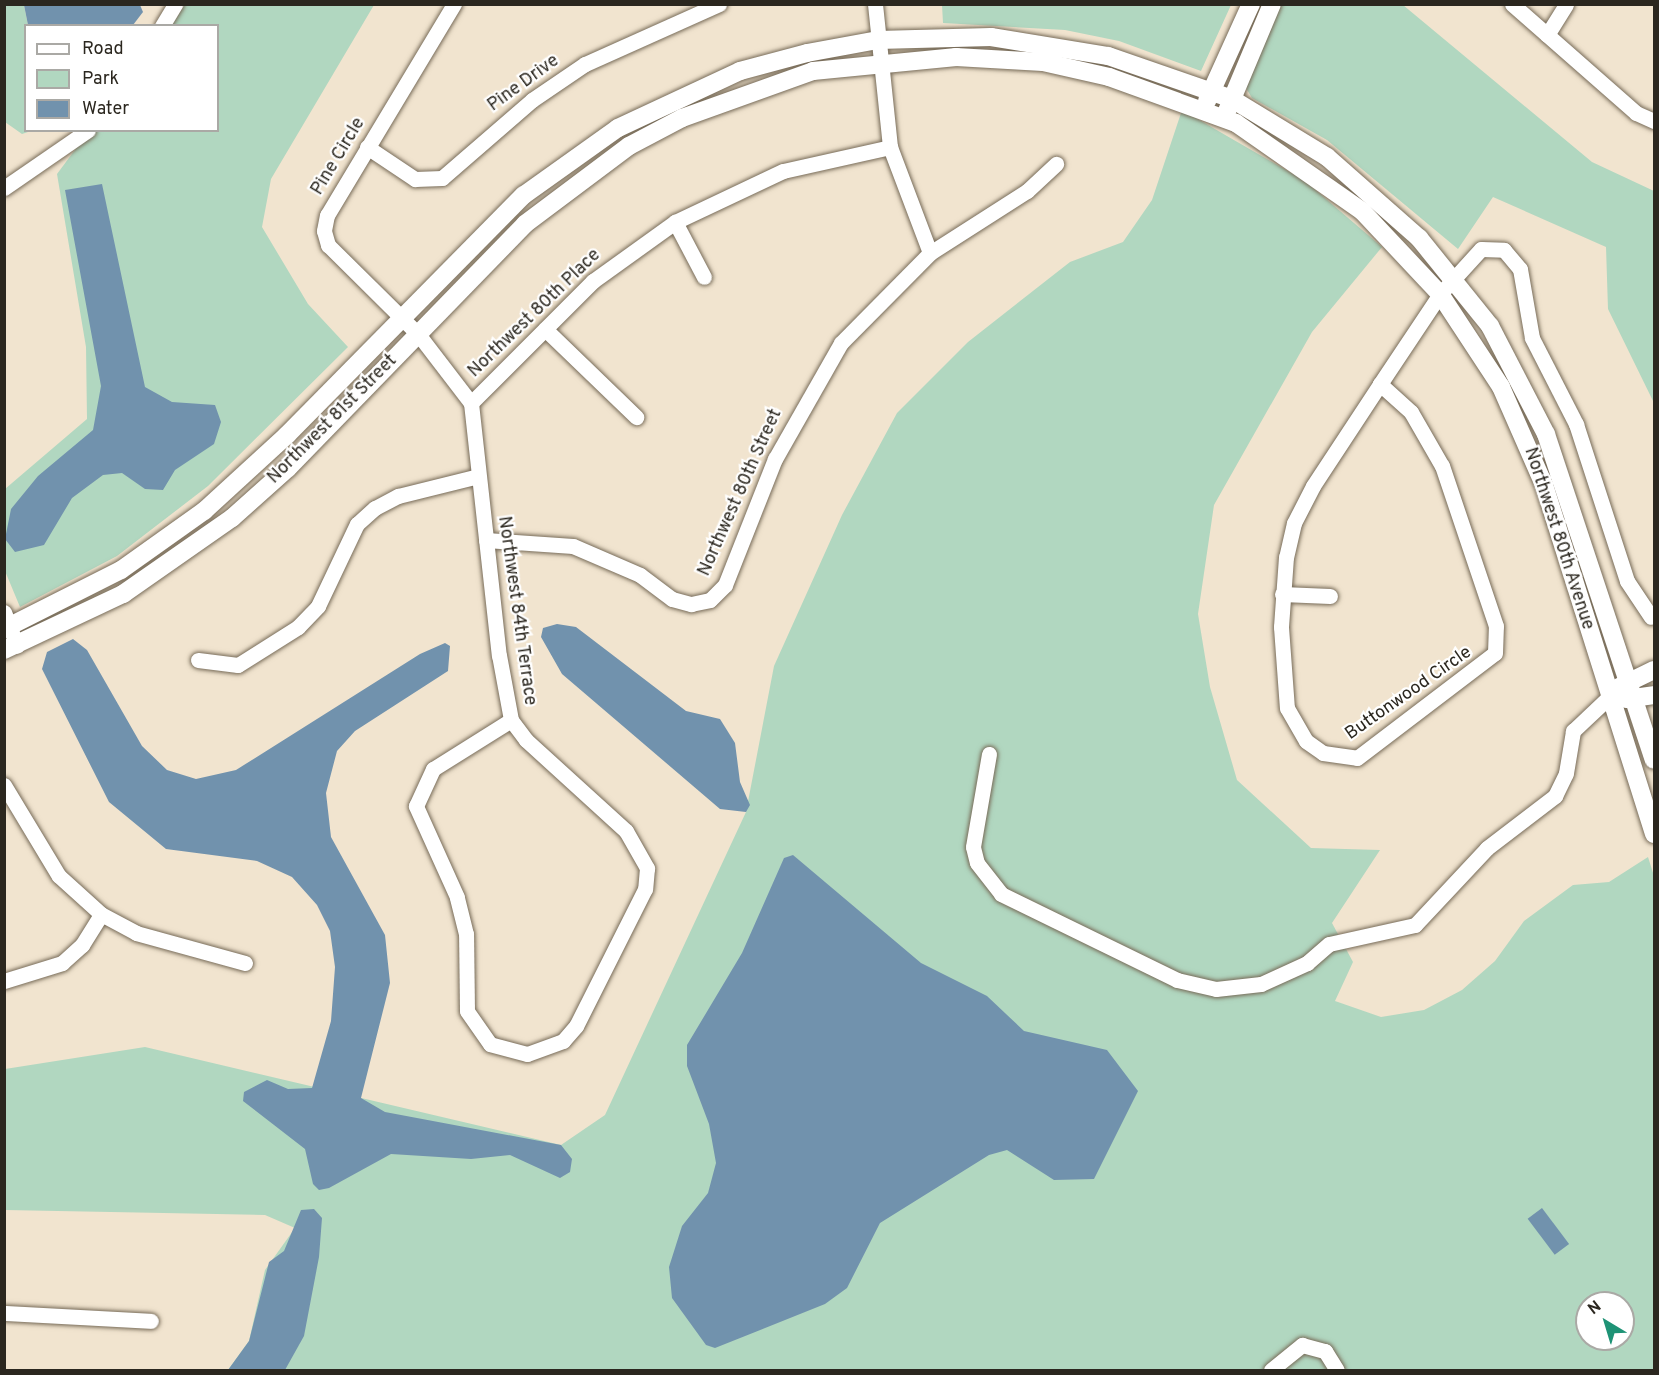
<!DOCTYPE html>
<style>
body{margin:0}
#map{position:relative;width:1659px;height:1375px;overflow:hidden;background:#f1e4cf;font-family:Overpass,sans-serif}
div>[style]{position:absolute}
.green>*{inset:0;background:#b1d7c0}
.water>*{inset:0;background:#7192ad;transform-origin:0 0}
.roads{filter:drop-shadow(0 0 2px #776b58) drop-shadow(0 0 2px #776b58)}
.minor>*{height:15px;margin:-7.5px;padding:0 7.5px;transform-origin:7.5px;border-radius:7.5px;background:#fff}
.tertiary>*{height:18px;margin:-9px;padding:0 9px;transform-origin:9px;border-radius:9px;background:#fff}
span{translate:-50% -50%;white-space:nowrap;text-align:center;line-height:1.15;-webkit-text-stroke:4.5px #fff;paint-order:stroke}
.street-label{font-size:18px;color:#2b271f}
.frame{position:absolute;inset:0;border:6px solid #2b271f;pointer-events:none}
.legend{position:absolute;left:24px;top:24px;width:195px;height:108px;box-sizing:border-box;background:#fff;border:2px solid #aaa9a5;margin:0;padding:8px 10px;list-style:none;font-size:18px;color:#2b271f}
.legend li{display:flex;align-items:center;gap:12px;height:30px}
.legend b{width:30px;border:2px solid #aaa9a5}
.north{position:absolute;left:1575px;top:1291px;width:60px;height:60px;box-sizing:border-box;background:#fff;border:2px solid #aaa9a5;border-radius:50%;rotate:322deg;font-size:16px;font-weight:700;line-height:24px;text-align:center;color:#2b271f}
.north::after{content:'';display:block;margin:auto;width:21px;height:27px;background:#1e9376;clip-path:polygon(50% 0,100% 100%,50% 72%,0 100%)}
</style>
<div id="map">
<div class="green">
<div style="clip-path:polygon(4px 5px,24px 5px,28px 25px,26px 130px,31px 131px,22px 134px,5px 122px)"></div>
<div style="clip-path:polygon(181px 5px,374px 5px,271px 179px,262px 227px,308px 304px,348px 347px,208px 486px,117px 556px,20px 607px,5px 571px,5px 489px,87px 419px,86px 347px,57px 174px,89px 131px,218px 130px,218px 26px,166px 25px)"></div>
<div style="clip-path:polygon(942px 5px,942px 4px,1231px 5px,1201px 71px,1119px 41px,1065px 30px,943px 23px)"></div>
<div style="clip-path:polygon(1279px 5px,1403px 5px,1592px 162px,1654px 191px,1654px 403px,1608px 309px,1606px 247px,1493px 197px,1458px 249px,1327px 140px,1252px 98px,1246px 88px)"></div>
<div style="clip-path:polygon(evenodd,1182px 110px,1305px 181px,1382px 247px,1312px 332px,1214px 505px,1198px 614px,1210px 687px,1237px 780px,1311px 848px,1380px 850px,1332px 923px,1353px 962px,1335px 1001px,1381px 1017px,1424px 1010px,1462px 990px,1495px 961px,1524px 921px,1573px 885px,1609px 882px,1648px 857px,1654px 876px,1654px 1370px,228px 1370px,249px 1341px,265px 1270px,295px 1228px,265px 1215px,5px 1210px,5px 1069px,145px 1047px,561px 1145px,605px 1115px,746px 812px,774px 666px,842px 515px,897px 413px,968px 342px,1070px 262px,1123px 242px,1152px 200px,1182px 110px,1587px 1303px,1623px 1303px,1623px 1339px,1587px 1339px,1587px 1303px)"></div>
</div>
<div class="water">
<div style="clip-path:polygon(24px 5px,140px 5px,143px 12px,133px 25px,28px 25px)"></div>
<div style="clip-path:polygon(102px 184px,145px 387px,172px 402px,215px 405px,221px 422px,214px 444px,175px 470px,163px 490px,145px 489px,122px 473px,103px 475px,72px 498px,44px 545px,15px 552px,5px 539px,11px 509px,38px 476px,93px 430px,101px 386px,65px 190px)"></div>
<div style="clip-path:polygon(557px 624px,576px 627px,686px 711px,720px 719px,735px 743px,740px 782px,750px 805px,746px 812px,720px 809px,562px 674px,541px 637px,543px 628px)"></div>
<div style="clip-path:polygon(73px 639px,87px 650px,142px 746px,167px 770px,196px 779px,236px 770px,420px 654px,445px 643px,450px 646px,448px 671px,355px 731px,337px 751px,326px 793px,331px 837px,385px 935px,390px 983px,361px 1098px,385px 1112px,561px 1145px,572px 1159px,570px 1172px,560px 1178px,510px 1155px,471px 1159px,391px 1154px,329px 1188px,319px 1190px,313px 1184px,305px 1149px,243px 1101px,244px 1092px,267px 1080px,288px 1089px,312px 1088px,331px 1021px,335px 967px,330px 931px,317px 905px,292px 877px,257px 861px,166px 849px,109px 802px,42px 669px,47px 652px)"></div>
<div style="clip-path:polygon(793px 855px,921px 963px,987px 996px,1024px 1031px,1107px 1050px,1138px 1091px,1094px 1179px,1054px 1180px,1007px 1150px,989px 1155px,880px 1223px,847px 1288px,825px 1304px,715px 1348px,706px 1345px,672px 1298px,669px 1267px,682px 1226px,708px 1193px,716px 1163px,709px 1124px,687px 1066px,687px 1045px,742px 953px,784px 858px)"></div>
<div style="left:1542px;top:1208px;width:45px;height:18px;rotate:53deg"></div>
<div style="clip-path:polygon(314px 1209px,322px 1218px,319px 1257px,304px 1336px,285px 1370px,228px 1370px,249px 1341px,269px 1262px,284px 1251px,301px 1210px)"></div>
</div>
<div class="roads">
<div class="minor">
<div style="left:454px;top:4px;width:246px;rotate:121deg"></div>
<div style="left:327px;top:215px;width:16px;rotate:101deg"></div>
<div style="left:324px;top:231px;width:15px;rotate:74deg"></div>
<div style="left:328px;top:245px;width:127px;rotate:44.7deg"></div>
<div style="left:418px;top:334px;width:87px;rotate:52.5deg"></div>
<div style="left:471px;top:403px;width:254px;rotate:83.7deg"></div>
<div style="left:499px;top:655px;width:66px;rotate:79.5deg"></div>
<div style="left:511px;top:720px;width:25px;rotate:53deg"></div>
<div style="left:526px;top:740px;width:135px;rotate:42.3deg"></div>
<div style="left:626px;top:831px;width:43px;rotate:60.4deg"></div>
<div style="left:647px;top:868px;width:21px;rotate:95deg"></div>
<div style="left:645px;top:889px;width:153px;rotate:116.7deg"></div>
<div style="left:576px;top:1026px;width:20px;rotate:131deg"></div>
<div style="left:563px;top:1041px;width:38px;rotate:160deg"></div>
<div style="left:527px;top:1054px;width:38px;rotate:-165deg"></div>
<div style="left:490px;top:1044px;width:40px;rotate:-124.9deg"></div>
<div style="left:467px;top:1011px;width:77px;rotate:-90.7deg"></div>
<div style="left:466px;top:934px;width:38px;rotate:-104deg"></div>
<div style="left:457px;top:897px;width:100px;rotate:-114.3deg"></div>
<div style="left:416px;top:806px;width:41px;rotate:-65.3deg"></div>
<div style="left:433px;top:769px;width:92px;rotate:-32.1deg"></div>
<div style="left:875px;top:4px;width:144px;rotate:84deg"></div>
<div style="left:890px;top:147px;width:113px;rotate:69.3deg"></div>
<div style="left:1512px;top:4px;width:165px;rotate:41.3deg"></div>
<div style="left:1636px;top:113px;width:20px;rotate:24deg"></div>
<div style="left:162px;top:26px;width:26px;rotate:-59deg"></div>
<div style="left:1547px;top:35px;width:36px;rotate:-58deg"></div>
<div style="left:367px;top:147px;width:58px;rotate:33.7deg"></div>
<div style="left:415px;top:179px;width:27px;rotate:-2deg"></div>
<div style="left:442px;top:178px;width:119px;rotate:-40.9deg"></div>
<div style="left:532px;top:100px;width:64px;rotate:-34.2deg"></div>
<div style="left:585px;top:64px;width:147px;rotate:-24.1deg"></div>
<div style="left:4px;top:188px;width:102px;rotate:-34.6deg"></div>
<div style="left:675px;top:222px;width:62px;rotate:62.2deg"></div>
<div style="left:545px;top:329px;width:127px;rotate:44deg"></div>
<div style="left:1380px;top:384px;width:122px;rotate:123.3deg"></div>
<div style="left:1313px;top:486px;width:42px;rotate:117.2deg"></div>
<div style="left:1294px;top:523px;width:35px;rotate:103deg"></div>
<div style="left:1286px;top:557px;width:70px;rotate:94.1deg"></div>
<div style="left:1281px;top:627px;width:81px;rotate:85.8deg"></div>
<div style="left:1287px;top:708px;width:38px;rotate:60deg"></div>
<div style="left:1306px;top:741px;width:21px;rotate:35deg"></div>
<div style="left:1323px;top:753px;width:34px;rotate:8deg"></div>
<div style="left:1357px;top:758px;width:173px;rotate:-37.3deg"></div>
<div style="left:1495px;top:653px;width:27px;rotate:-88deg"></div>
<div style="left:1496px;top:626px;width:169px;rotate:-108.6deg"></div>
<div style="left:1442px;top:466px;width:62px;rotate:-119.9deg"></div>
<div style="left:1411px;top:412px;width:42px;rotate:-137.9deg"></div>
<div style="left:1380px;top:384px;width:108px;rotate:-56.3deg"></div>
<div style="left:1440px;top:294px;width:61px;rotate:-47.7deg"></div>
<div style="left:1481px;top:249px;width:23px;rotate:2deg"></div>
<div style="left:1504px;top:250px;width:25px;rotate:50deg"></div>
<div style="left:1520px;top:269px;width:70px;rotate:80.1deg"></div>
<div style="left:1532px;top:338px;width:97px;rotate:62.9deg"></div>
<div style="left:1576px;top:424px;width:165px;rotate:72deg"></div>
<div style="left:1627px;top:581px;width:43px;rotate:56.3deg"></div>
<div style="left:471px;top:403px;width:173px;rotate:-45deg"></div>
<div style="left:593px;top:281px;width:101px;rotate:-35.7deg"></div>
<div style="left:675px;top:222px;width:119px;rotate:-25.3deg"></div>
<div style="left:783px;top:171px;width:110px;rotate:-12.6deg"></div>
<div style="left:486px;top:540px;width:87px;rotate:3.9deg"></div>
<div style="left:573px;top:546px;width:73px;rotate:23.4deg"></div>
<div style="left:640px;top:575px;width:40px;rotate:37deg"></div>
<div style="left:672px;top:599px;width:20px;rotate:15deg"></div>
<div style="left:691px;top:604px;width:19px;rotate:-12deg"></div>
<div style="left:710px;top:600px;width:21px;rotate:-45deg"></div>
<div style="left:725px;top:585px;width:136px;rotate:-68.4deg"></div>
<div style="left:775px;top:459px;width:133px;rotate:-60.4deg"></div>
<div style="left:841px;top:343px;width:127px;rotate:-45.3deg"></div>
<div style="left:930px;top:253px;width:115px;rotate:-32.6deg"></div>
<div style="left:1027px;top:191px;width:40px;rotate:-43deg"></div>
<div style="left:1282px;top:594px;width:48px;rotate:2.4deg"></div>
<div style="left:4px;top:612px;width:36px;rotate:69deg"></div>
<div style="left:198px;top:660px;width:40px;rotate:7.1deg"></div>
<div style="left:238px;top:665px;width:71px;rotate:-32.3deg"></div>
<div style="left:298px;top:627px;width:29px;rotate:-46deg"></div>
<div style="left:318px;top:606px;width:91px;rotate:-64.6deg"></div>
<div style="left:357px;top:524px;width:24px;rotate:-42deg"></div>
<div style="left:375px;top:508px;width:26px;rotate:-28deg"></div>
<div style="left:398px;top:496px;width:82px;rotate:-14deg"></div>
<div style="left:989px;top:754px;width:94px;rotate:99.8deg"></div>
<div style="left:973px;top:847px;width:16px;rotate:76deg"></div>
<div style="left:977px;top:863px;width:39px;rotate:52deg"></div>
<div style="left:1001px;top:894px;width:196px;rotate:26deg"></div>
<div style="left:1177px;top:980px;width:40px;rotate:13deg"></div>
<div style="left:1216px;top:989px;width:45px;rotate:-6.3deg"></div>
<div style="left:1261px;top:984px;width:51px;rotate:-24.5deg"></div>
<div style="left:1307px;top:963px;width:29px;rotate:-41deg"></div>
<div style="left:1329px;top:944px;width:88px;rotate:-12.5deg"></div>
<div style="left:1415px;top:925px;width:105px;rotate:-46.9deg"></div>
<div style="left:1487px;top:848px;width:86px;rotate:-37.4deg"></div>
<div style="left:1555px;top:796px;width:25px;rotate:-64deg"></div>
<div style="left:1566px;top:773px;width:43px;rotate:-80.5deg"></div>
<div style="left:1573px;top:731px;width:50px;rotate:-43.4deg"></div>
<div style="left:4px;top:785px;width:106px;rotate:58.9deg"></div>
<div style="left:59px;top:876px;width:57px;rotate:42.1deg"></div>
<div style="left:101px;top:914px;width:40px;rotate:28deg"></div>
<div style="left:136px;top:933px;width:113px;rotate:15.4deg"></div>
<div style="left:4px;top:981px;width:61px;rotate:-17.2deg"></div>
<div style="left:62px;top:963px;width:27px;rotate:-42deg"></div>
<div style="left:82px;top:945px;width:36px;rotate:-58deg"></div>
<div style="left:4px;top:1313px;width:147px;rotate:3.1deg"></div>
<div style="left:1271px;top:1370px;width:40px;rotate:-39deg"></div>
<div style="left:1302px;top:1345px;width:24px;rotate:15deg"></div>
<div style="left:1325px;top:1351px;width:22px;rotate:58deg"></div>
</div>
<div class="tertiary">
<div style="left:1207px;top:101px;width:107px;rotate:-65.6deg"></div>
<div style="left:1227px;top:111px;width:116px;rotate:-67.2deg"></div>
<div style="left:4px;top:629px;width:131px;rotate:-26.8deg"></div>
<div style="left:121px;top:570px;width:102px;rotate:-35.4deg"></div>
<div style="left:204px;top:511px;width:113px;rotate:-42.5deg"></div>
<div style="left:287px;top:435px;width:337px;rotate:-45.4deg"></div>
<div style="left:524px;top:195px;width:115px;rotate:-35.5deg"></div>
<div style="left:618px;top:128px;width:135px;rotate:-25deg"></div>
<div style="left:740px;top:71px;width:69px;rotate:-15deg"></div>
<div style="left:807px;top:53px;width:72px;rotate:-10.4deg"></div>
<div style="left:878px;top:40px;width:113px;rotate:-1.5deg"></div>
<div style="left:991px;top:37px;width:119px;rotate:9.2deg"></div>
<div style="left:1108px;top:56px;width:131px;rotate:19.1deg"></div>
<div style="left:1232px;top:99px;width:111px;rotate:31.4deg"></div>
<div style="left:1327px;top:157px;width:123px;rotate:41.4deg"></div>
<div style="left:1419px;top:238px;width:113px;rotate:51.1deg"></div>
<div style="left:1490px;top:326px;width:122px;rotate:62.6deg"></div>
<div style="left:1546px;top:434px;width:343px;rotate:71.7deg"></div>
<div style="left:4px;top:650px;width:132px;rotate:-25.2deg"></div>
<div style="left:123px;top:594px;width:133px;rotate:-34.9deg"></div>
<div style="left:232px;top:518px;width:75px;rotate:-41.8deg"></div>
<div style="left:288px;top:468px;width:340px;rotate:-45.8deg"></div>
<div style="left:525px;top:224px;width:130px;rotate:-36.9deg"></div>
<div style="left:629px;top:146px;width:60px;rotate:-27.8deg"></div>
<div style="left:682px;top:118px;width:139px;rotate:-19.7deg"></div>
<div style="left:813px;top:71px;width:144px;rotate:-5.6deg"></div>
<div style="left:956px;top:57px;width:87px;rotate:3.3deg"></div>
<div style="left:1043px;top:62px;width:68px;rotate:12.8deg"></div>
<div style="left:1109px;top:77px;width:135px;rotate:19.9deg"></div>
<div style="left:1236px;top:123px;width:154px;rotate:34.9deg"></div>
<div style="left:1362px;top:211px;width:114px;rotate:46.8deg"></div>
<div style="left:1440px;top:294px;width:111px;rotate:56.7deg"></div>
<div style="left:1501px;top:387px;width:107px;rotate:66.3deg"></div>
<div style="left:1544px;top:485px;width:366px;rotate:72.5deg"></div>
<div style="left:1619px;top:687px;width:39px;rotate:-26deg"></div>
<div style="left:1626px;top:699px;width:28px;rotate:-8deg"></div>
</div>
</div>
<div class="street-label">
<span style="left:524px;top:84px;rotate:-36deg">Pine Drive</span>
<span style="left:339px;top:157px;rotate:-59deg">Pine Circle</span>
<span style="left:535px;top:314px;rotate:-44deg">Northwest 80th Place</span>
<span style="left:333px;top:420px;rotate:-45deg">Northwest 81st Street</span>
<span style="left:741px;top:493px;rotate:-66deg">Northwest 80th Street</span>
<span style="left:1558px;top:539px;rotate:72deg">Northwest 80th Avenue</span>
<span style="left:516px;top:611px;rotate:82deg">Northwest 84th Terrace</span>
<span style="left:1409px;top:694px;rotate:-35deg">Buttonwood Circle</span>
</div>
<div class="frame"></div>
<ul class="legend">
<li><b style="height:8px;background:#fff"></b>Road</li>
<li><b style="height:16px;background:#b1d7c0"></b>Park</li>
<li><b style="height:16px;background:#7192ad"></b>Water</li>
</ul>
<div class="north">N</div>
</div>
